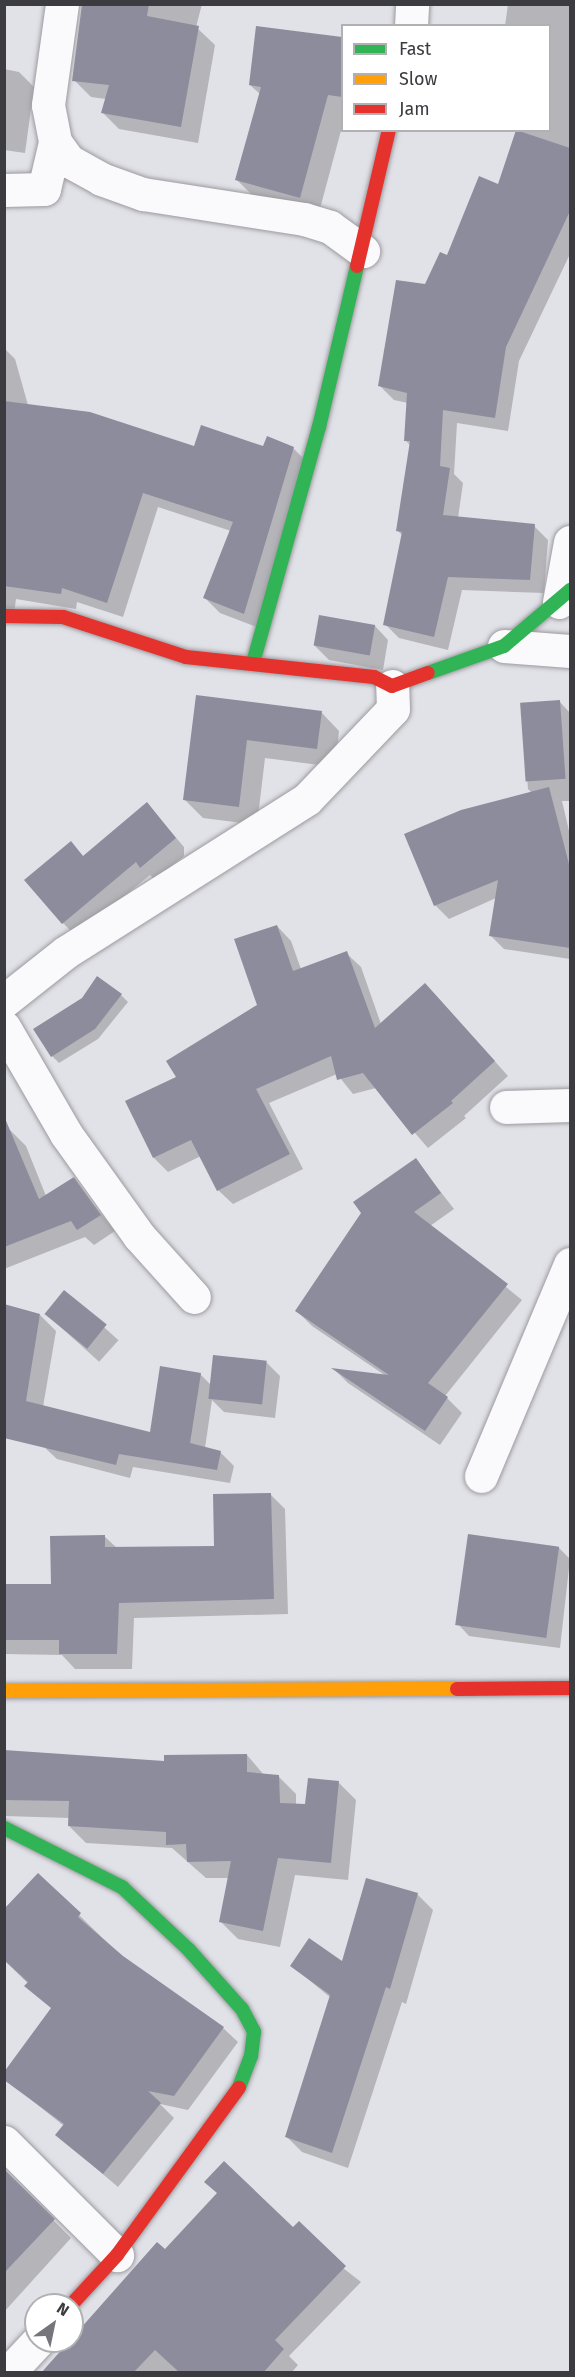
<!DOCTYPE html>
<style>
body{margin:0}
#map{position:relative;width:575px;height:2377px;overflow:hidden;background:#e1e1e8;font-family:"Fira Sans",sans-serif}
div>[style]{position:absolute}
.shadow>*{inset:0;background:#0003;transform-origin:0 0}
.building>*{inset:0;background:#8d8c9d;transform-origin:0 0}
.roads{filter:drop-shadow(0 0 2px #9b9b9f) drop-shadow(0 0 2px #9b9b9f)}
.street>*{height:33px;margin:-16.5px;padding:0 16.5px;transform-origin:16.5px;border-radius:16.5px;background:#fafafc}
.fast>*{height:14px;margin:-7px;padding:0 7px;transform-origin:7px;border-radius:7px;background:#30b455}
.slow>*{height:14px;margin:-7px;padding:0 7px;transform-origin:7px;border-radius:7px;background:#ff9f0a}
.jam>*{height:14px;margin:-7px;padding:0 7px;transform-origin:7px;border-radius:7px;background:#e5322d}
span{translate:-50% -50%;white-space:nowrap;text-align:center;line-height:1.15;-webkit-text-stroke:6px #fff;paint-order:stroke}
.frame{position:absolute;inset:0;border:6px solid #3b3b40;pointer-events:none}
.legend{position:absolute;left:341px;top:24px;width:210px;height:108px;box-sizing:border-box;background:#fff;border:2px solid #b1b1b3;margin:0;padding:8px 10px;list-style:none;font-size:18px;color:#3b3b40}
.legend li{display:flex;align-items:center;gap:12px;height:30px}
.legend b{width:30px;border:2px solid #b1b1b3}
.north{position:absolute;left:24px;top:2293px;width:60px;height:60px;box-sizing:border-box;background:#fff;border:2px solid #b1b1b3;border-radius:50%;rotate:33deg;font-size:16px;font-weight:700;line-height:24px;text-align:center;color:#3b3b40}
.north::after{content:'';display:block;margin:auto;width:21px;height:27px;background:#75757b;clip-path:polygon(50% 0,100% 100%,50% 72%,0 100%)}
</style>
<div id="map">
<div class="shadow">
<div style="clip-path:polygon(83px 4px,202px 4px,196px 27px,215px 45px,198px 143px,119px 129px,102px 112px,106px 99px,91px 97px,74px 80px)"></div>
<div style="clip-path:polygon(508px 4px,570px 4px,570px 254px,519px 361px,508px 431px,457px 423px,454px 474px,463px 483px,458px 518px,534px 526px,548px 540px,544px 593px,462px 590px,448px 650px,399px 638px,385px 624px,403px 536px,398px 531px,411px 446px,405px 440px,408px 403px,394px 400px,380px 386px,426px 286px,499px 186px,517px 130px,550px 130px,550px 26px,505px 26px)"></div>
<div style="clip-path:polygon(258px 28px,342px 39px,342px 127px,318px 216px,255px 198px,237px 180px,260px 94px,250px 85px)"></div>
<div style="clip-path:polygon(4px 69px,19px 72px,34px 87px,25px 153px,4px 150px)"></div>
<div style="clip-path:polygon(4px 348px,15px 359px,28px 405px,195px 448px,293px 448px,308px 463px,259px 628px,220px 613px,205px 598px,231px 531px,158px 507px,123px 617px,77px 602px,76px 609px,16px 599px,14px 614px,4px 616px)"></div>
<div style="clip-path:polygon(375px 626px,388px 640px,383px 670px,329px 660px,315px 646px)"></div>
<div style="clip-path:polygon(197px 696px,321px 712px,339px 731px,335px 767px,265px 758px,257px 825px,203px 818px,184px 799px)"></div>
<div style="clip-path:polygon(559px 701px,570px 713px,570px 801px,562px 801px,570px 835px,570px 959px,504px 949px,491px 936px,496px 898px,449px 919px,436px 906px,406px 835px,532px 793px,528px 789px,521px 704px)"></div>
<div style="clip-path:polygon(147px 804px,184px 847px,184px 856px,155px 880px,150px 875px,76px 936px,63px 923px,70px 843px,84px 857px)"></div>
<div style="clip-path:polygon(277px 926px,291px 941px,301px 969px,346px 953px,361px 967px,381px 1024px,439px 999px,508px 1076px,464px 1116px,466px 1118px,428px 1148px,376px 1088px,353px 1094px,337px 1074px,269px 1103px,303px 1169px,233px 1204px,218px 1190px,201px 1156px,168px 1172px,154px 1158px,178px 1078px,259px 1005px)"></div>
<div style="clip-path:polygon(121px 995px,128px 1002px,98px 1039px,59px 1063px,52px 1056px)"></div>
<div style="clip-path:polygon(10px 1130px,26px 1146px,46px 1196px,73px 1179px,115px 1231px,94px 1245px,85px 1237px,4px 1269px,4px 1133px)"></div>
<div style="clip-path:polygon(416px 1160px,454px 1209px,430px 1226px,522px 1300px,445px 1396px,462px 1413px,440px 1445px,348px 1383px,335px 1370px,386px 1376px,312px 1326px,297px 1311px)"></div>
<div style="left:65px;top:1292px;width:72px;height:29px;rotate:42deg"></div>
<div style="clip-path:polygon(40px 1315px,56px 1331px,38px 1436px,4px 1431px)"></div>
<div style="clip-path:polygon(266px 1362px,280px 1376px,275px 1418px,224px 1412px,212px 1400px,205px 1448px,220px 1452px,234px 1466px,230px 1483px,133px 1467px,130px 1478px,57px 1459px,43px 1446px,151px 1434px,200px 1374px,212px 1386px)"></div>
<div style="clip-path:polygon(270px 1494px,285px 1509px,288px 1614px,134px 1618px,132px 1669px,75px 1669px,62px 1655px,4px 1654px,4px 1585px,53px 1586px,104px 1536px,117px 1548px,216px 1547px)"></div>
<div style="clip-path:polygon(558px 1547px,570px 1559px,560px 1648px,469px 1636px,458px 1624px)"></div>
<div style="clip-path:polygon(4px 1752px,166px 1763px,247px 1755px,264px 1775px,278px 1776px,296px 1794px,296px 1805px,307px 1806px,338px 1782px,356px 1800px,348px 1880px,295px 1875px,280px 1947px,238px 1939px,221px 1922px,230px 1878px,206px 1878px,172px 1848px,86px 1843px,69px 1826px,70px 1818px,4px 1816px)"></div>
<div style="clip-path:polygon(38px 1875px,122px 1957px,223px 2028px,238px 2042px,188px 2110px,160px 2104px,174px 2118px,118px 2187px,57px 2135px,64px 2126px,4px 2078px,53px 2008px,4px 1960px)"></div>
<div style="clip-path:polygon(417px 1894px,433px 1910px,406px 2004px,402px 2002px,348px 2168px,302px 2152px,286px 2136px,331px 1998px,292px 1966px,343px 1964px)"></div>
<div style="clip-path:polygon(11px 2178px,71px 2238px,4px 2312px,4px 2185px)"></div>
<div style="clip-path:polygon(293px 2229px,361px 2282px,289px 2356px,298px 2365px,292px 2372px,43px 2372px,165px 2251px)"></div>
</div>
<div class="building">
<div style="clip-path:polygon(82px 4px,149px 4px,147px 16px,199px 26px,181px 127px,101px 113px,109px 85px,72px 81px)"></div>
<div style="clip-path:polygon(256px 26px,342px 37px,342px 97px,328px 95px,300px 198px,235px 180px,261px 87px,249px 85px)"></div>
<div style="clip-path:polygon(516px 130px,570px 148px,570px 211px,506px 347px,495px 418px,443px 410px,440px 466px,450px 468px,443px 515px,535px 524px,530px 580px,448px 577px,434px 637px,383px 625px,402px 532px,396px 531px,410px 441px,404px 441px,407px 393px,378px 386px,396px 280px,425px 284px,440px 252px,447px 255px,479px 176px,498px 184px)"></div>
<div style="clip-path:polygon(4px 401px,90px 412px,194px 446px,201px 425px,263px 446px,267px 436px,294px 447px,244px 614px,203px 598px,233px 522px,143px 493px,107px 603px,62px 588px,61px 594px,4px 586px)"></div>
<div style="left:319px;top:615px;width:57px;height:31px;rotate:10deg"></div>
<div style="clip-path:polygon(196px 695px,322px 711px,317px 749px,247px 740px,239px 807px,183px 800px)"></div>
<div style="left:560px;top:700px;width:79px;height:40px;rotate:86deg"></div>
<div style="clip-path:polygon(549px 787px,570px 868px,570px 948px,489px 936px,498px 880px,434px 906px,404px 834px,461px 810px)"></div>
<div style="clip-path:polygon(147px 802px,176px 838px,140px 868px,136px 862px,62px 924px,24px 880px,71px 841px,83px 856px)"></div>
<div style="clip-path:polygon(277px 925px,293px 971px,347px 951px,375px 1028px,425px 983px,495px 1061px,451px 1101px,453px 1103px,412px 1135px,363px 1073px,337px 1080px,331px 1056px,256px 1089px,290px 1154px,217px 1191px,191px 1140px,153px 1158px,125px 1101px,176px 1077px,166px 1061px,257px 1005px,234px 939px)"></div>
<div style="clip-path:polygon(97px 976px,122px 994px,95px 1029px,51px 1057px,33px 1029px,82px 998px)"></div>
<div style="clip-path:polygon(4px 1116px,39px 1199px,74px 1177px,101px 1215px,77px 1230px,71px 1221px,4px 1247px)"></div>
<div style="clip-path:polygon(416px 1158px,441px 1193px,414px 1212px,508px 1284px,428px 1383px,448px 1397px,425px 1431px,331px 1368px,389px 1375px,295px 1311px,361px 1213px,353px 1202px)"></div>
<div style="left:64px;top:1290px;width:55px;height:31px;rotate:39deg"></div>
<div style="clip-path:polygon(4px 1304px,40px 1314px,26px 1401px,150px 1432px,160px 1366px,201px 1373px,190px 1443px,221px 1451px,217px 1470px,119px 1454px,116px 1465px,4px 1438px)"></div>
<div style="left:213px;top:1355px;width:54px;height:44px;rotate:6deg"></div>
<div style="clip-path:polygon(271px 1493px,274px 1599px,119px 1603px,117px 1654px,59px 1654px,59px 1640px,4px 1640px,4px 1584px,51px 1584px,50px 1536px,105px 1535px,105px 1547px,214px 1546px,213px 1494px)"></div>
<div style="left:468px;top:1534px;width:92px;height:92px;rotate:8deg"></div>
<div style="clip-path:polygon(4px 1750px,164px 1761px,164px 1755px,247px 1754px,247px 1772px,279px 1775px,280px 1803px,305px 1804px,308px 1778px,339px 1781px,331px 1863px,278px 1858px,263px 1931px,219px 1922px,231px 1861px,187px 1862px,186px 1844px,166px 1845px,166px 1832px,68px 1826px,69px 1801px,4px 1800px)"></div>
<div style="clip-path:polygon(38px 1873px,81px 1913px,78px 1917px,123px 1956px,224px 2027px,174px 2096px,148px 2091px,161px 2103px,103px 2174px,55px 2135px,64px 2124px,4px 2080px,4px 2072px,51px 2008px,24px 1986px,28px 1982px,4px 1960px,4px 1909px)"></div>
<div style="clip-path:polygon(366px 1878px,418px 1893px,390px 1989px,386px 1987px,332px 2153px,285px 2137px,330px 1995px,290px 1966px,309px 1938px,342px 1961px)"></div>
<div style="clip-path:polygon(224px 2161px,293px 2227px,299px 2221px,346px 2266px,275px 2340px,284px 2349px,263px 2373px,180px 2373px,155px 2350px,133px 2373px,41px 2373px,157px 2242px,165px 2249px,217px 2193px,204px 2182px)"></div>
<div style="clip-path:polygon(4px 2169px,55px 2219px,4px 2273px)"></div>
</div>
<div class="roads">
<div class="street">
<div style="left:62px;top:4px;width:102px;rotate:97.9deg"></div>
<div style="left:48px;top:105px;width:38px;rotate:79deg"></div>
<div style="left:55px;top:142px;width:24px;rotate:54deg"></div>
<div style="left:69px;top:161px;width:37px;rotate:29deg"></div>
<div style="left:101px;top:179px;width:45px;rotate:19.7deg"></div>
<div style="left:143px;top:194px;width:163px;rotate:8.8deg"></div>
<div style="left:304px;top:219px;width:27px;rotate:17deg"></div>
<div style="left:330px;top:227px;width:41px;rotate:36deg"></div>
<div style="left:411px;top:26px;width:22px;rotate:-87deg"></div>
<div style="left:4px;top:190px;width:40px;rotate:-1.4deg"></div>
<div style="left:44px;top:189px;width:48px;rotate:-76.8deg"></div>
<div style="left:559px;top:602px;width:61px;rotate:-79.6deg"></div>
<div style="left:504px;top:646px;width:66px;rotate:4.3deg"></div>
<div style="left:4px;top:1001px;width:79px;rotate:-38.3deg"></div>
<div style="left:66px;top:952px;width:285px;rotate:-32.4deg"></div>
<div style="left:307px;top:799px;width:124px;rotate:-46.3deg"></div>
<div style="left:393px;top:709px;width:23px;rotate:-92deg"></div>
<div style="left:4px;top:1027px;width:124px;rotate:59.9deg"></div>
<div style="left:66px;top:1134px;width:125px;rotate:54.4deg"></div>
<div style="left:139px;top:1236px;width:82px;rotate:48deg"></div>
<div style="left:506px;top:1107px;width:64px;rotate:-1.8deg"></div>
<div style="left:481px;top:1476px;width:230px;rotate:-67.2deg"></div>
<div style="left:4px;top:2142px;width:160px;rotate:45deg"></div>
<div style="left:9px;top:2372px;width:42px;rotate:-46.9deg"></div>
</div>
<div class="fast">
<div style="left:253px;top:663px;width:245px;rotate:-74.4deg"></div>
<div style="left:319px;top:427px;width:165px;rotate:-76.7deg"></div>
<div style="left:428px;top:673px;width:81px;rotate:-19.6deg"></div>
<div style="left:504px;top:646px;width:87px;rotate:-40.3deg"></div>
<div style="left:4px;top:1828px;width:132px;rotate:26.6deg"></div>
<div style="left:122px;top:1887px;width:92px;rotate:43.2deg"></div>
<div style="left:189px;top:1950px;width:79px;rotate:48.1deg"></div>
<div style="left:242px;top:2009px;width:26px;rotate:62deg"></div>
<div style="left:254px;top:2032px;width:24px;rotate:97deg"></div>
<div style="left:251px;top:2056px;width:34px;rotate:111deg"></div>
</div>
<div class="slow">
<div style="left:4px;top:1691px;width:453px;rotate:-0.3deg"></div>
</div>
<div class="jam">
<div style="left:357px;top:266px;width:140px;rotate:-76.8deg"></div>
<div style="left:4px;top:616px;width:59px;rotate:1deg"></div>
<div style="left:63px;top:617px;width:129px;rotate:18deg"></div>
<div style="left:186px;top:657px;width:189px;rotate:6.1deg"></div>
<div style="left:374px;top:677px;width:20px;rotate:27deg"></div>
<div style="left:392px;top:686px;width:38px;rotate:-20deg"></div>
<div style="left:457px;top:1689px;width:113px;rotate:-0.5deg"></div>
<div style="left:71px;top:2305px;width:68px;rotate:-47.4deg"></div>
<div style="left:117px;top:2255px;width:207px;rotate:-53.9deg"></div>
</div>
</div>
<div class="frame"></div>
<ul class="legend">
<li><b style="height:8px;background:#30b455"></b>Fast</li>
<li><b style="height:8px;background:#ff9f0a"></b>Slow</li>
<li><b style="height:8px;background:#e5322d"></b>Jam</li>
</ul>
<div class="north">N</div>
</div>
